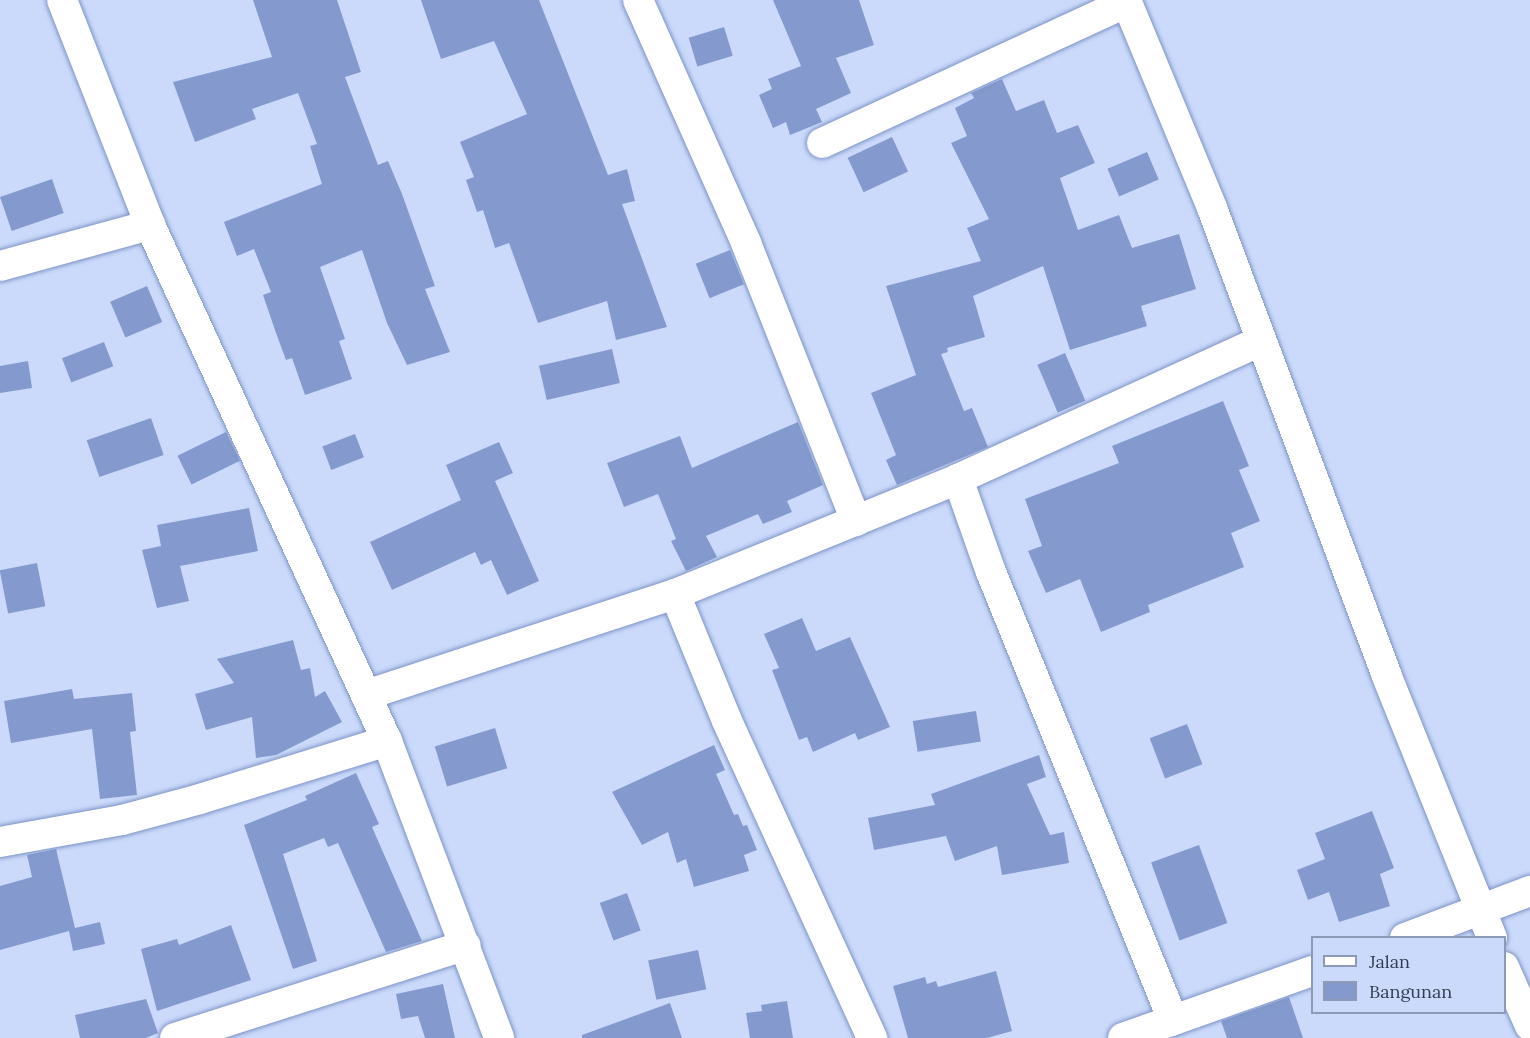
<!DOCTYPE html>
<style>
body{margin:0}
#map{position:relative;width:1530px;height:1038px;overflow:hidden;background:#cbdafb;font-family:Lora,serif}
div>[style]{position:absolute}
.building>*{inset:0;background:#849ace;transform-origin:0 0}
.roads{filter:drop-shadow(0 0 2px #7d93c6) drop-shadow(0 0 2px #7d93c6)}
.minor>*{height:30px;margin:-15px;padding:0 15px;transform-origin:15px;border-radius:15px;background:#fff}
span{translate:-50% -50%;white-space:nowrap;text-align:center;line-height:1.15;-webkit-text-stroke:6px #cbdafb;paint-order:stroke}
.legend{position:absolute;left:1311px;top:936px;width:195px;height:78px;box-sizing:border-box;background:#cbdafb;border:2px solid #8d9ab7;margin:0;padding:8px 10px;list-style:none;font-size:18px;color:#313b51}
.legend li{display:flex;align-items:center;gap:12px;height:30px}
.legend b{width:30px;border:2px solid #8d9ab7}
</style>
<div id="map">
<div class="building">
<div style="clip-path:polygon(253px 0,337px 0,361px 72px,345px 77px,378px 165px,388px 161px,402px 194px,435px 286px,425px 289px,450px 352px,407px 365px,387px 323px,362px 250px,320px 267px,345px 339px,339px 341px,352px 379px,305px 395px,292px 358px,286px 360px,276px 333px,263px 295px,271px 292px,254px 249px,237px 256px,224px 222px,322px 184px,310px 146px,317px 144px,298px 93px,252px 109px,256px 119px,195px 142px,173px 82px,272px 57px)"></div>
<div style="clip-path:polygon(421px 0,539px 0,608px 175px,627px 169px,635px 201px,622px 204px,667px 327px,616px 340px,607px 301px,538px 323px,509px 243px,495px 248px,483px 210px,477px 212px,466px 180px,474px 177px,460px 142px,527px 114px,494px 41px,441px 59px)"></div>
<div style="clip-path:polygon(773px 0,859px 0,874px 45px,836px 58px,851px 93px,816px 109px,822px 122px,790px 135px,786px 122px,773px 128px,759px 95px,772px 89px,768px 79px,801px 66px)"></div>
<div style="left:724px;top:27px;width:30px;height:37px;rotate:73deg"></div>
<div style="clip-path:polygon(1002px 79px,1016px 111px,1044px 100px,1057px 133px,1078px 125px,1095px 163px,1060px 178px,1078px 230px,1119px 215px,1132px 248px,1179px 234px,1196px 289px,1141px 306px,1147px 326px,1070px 350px,1043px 266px,973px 296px,985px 337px,947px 348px,948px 352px,941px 354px,964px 411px,972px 408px,988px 447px,897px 485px,886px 460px,896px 455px,871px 393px,916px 375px,886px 286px,981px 261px,967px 228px,989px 219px,951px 143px,967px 136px,955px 108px,974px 98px,971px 93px)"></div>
<div style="left:892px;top:137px;width:38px;height:49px;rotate:65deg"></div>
<div style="left:1147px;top:152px;width:30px;height:43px;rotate:67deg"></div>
<div style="left:52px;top:179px;width:36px;height:55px;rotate:71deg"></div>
<div style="left:730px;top:250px;width:37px;height:37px;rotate:68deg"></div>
<div style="left:147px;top:286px;width:39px;height:40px;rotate:67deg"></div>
<div style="left:104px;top:342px;width:26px;height:45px;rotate:69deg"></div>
<div style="left:612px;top:349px;width:35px;height:75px;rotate:77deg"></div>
<div style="left:1065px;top:353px;width:52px;height:30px;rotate:67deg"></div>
<div style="clip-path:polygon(28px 361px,32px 388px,0 393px,0 366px)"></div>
<div style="clip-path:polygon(1223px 401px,1249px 466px,1239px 470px,1260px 521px,1231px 533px,1244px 567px,1148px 605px,1150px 612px,1101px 632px,1080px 579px,1046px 593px,1028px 551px,1042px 546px,1025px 499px,1119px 463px,1112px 446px)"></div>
<div style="left:151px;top:418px;width:39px;height:68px;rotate:71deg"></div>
<div style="clip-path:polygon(798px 422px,823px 485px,787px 501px,792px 512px,763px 524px,758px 514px,706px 536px,717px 557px,686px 571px,671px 541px,676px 539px,658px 494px,624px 507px,607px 463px,680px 436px,692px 468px)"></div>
<div style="left:226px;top:432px;width:32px;height:54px;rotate:64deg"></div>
<div style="left:355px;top:434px;width:25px;height:35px;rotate:69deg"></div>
<div style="clip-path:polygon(499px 442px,513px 473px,495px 481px,539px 581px,507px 595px,491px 560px,481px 565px,475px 552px,392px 590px,370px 542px,461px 500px,446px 465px)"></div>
<div style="clip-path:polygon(249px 508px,258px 551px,180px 566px,189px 601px,157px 608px,142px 550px,161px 546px,157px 525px)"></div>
<div style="left:37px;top:563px;width:44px;height:38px;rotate:79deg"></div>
<div style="clip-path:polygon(802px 618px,816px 651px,850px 637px,890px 727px,858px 740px,855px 733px,813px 752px,807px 737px,799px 740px,772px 670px,779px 668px,764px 634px)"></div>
<div style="clip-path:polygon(293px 640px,301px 670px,310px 668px,315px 697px,325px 691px,342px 722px,276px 755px,256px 758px,252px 717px,206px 730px,195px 694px,234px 683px,217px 659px)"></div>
<div style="clip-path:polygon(72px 689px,74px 699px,132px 693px,136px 731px,130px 732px,137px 795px,100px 799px,92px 729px,11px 743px,4px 701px)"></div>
<div style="left:976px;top:711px;width:31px;height:64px;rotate:81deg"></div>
<div style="left:1187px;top:724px;width:43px;height:40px;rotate:69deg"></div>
<div style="left:495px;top:728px;width:42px;height:63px;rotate:73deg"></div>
<div style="clip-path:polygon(714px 745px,725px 770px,716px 774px,734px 815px,738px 814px,743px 826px,747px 825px,757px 850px,744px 855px,749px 871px,694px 887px,686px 859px,677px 863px,668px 832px,642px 845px,612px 792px)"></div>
<div style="clip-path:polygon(1039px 755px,1046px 777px,1027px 784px,1050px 835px,1064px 832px,1069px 863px,1002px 875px,997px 846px,955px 861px,946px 836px,874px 850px,868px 818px,935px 805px,931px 794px)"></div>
<div style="clip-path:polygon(356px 773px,379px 824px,372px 827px,422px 941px,386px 952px,338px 843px,328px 847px,324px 838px,283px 854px,317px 961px,293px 969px,244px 825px,307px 800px,305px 796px)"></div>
<div style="clip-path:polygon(1372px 811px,1394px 868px,1380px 874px,1390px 906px,1339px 922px,1329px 892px,1308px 900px,1297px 870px,1325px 859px,1315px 833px)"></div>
<div style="left:1199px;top:845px;width:83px;height:51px;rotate:70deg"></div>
<div style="clip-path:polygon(56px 849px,75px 928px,100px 922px,105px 944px,73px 951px,69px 931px,0 950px,0 886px,32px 877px,27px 855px)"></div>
<div style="left:627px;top:893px;width:40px;height:29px;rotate:70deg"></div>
<div style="clip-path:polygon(231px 925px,251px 980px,157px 1011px,141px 949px,177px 939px,179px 945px)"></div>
<div style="left:698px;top:950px;width:40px;height:51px;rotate:78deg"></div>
<div style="clip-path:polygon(996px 971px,1012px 1031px,987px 1038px,908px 1038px,893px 986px,925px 977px,927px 984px,936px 981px,938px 987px)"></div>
<div style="clip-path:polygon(443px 984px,455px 1038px,425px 1038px,418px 1016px,401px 1019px,396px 994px)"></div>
<div style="clip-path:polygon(1289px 997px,1303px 1038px,1227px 1038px,1221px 1021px)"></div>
<div style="clip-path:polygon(146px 999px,158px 1033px,146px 1038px,80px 1038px,75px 1015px)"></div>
<div style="clip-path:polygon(787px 1001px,793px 1038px,750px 1038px,746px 1013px,762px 1011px,761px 1005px)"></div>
<div style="clip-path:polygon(670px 1003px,682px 1038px,582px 1038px,582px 1035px)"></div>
</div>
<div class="roads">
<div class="minor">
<div style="left:62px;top:0;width:242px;rotate:68.6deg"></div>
<div style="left:150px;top:225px;width:568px;rotate:65.33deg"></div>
<div style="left:387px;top:741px;width:317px;rotate:69.3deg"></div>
<div style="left:638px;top:0;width:266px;rotate:66deg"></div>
<div style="left:746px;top:243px;width:299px;rotate:68.4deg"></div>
<div style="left:1126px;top:0;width:225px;rotate:67.5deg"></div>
<div style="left:1212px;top:208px;width:497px;rotate:69.5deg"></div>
<div style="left:1386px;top:674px;width:284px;rotate:68.1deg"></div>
<div style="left:822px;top:143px;width:336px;rotate:-24.8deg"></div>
<div style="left:0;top:266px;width:156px;rotate:-15.3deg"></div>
<div style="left:958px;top:479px;width:99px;rotate:70.5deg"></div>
<div style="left:991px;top:572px;width:484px;rotate:67.9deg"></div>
<div style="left:675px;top:594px;width:137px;rotate:67.7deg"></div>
<div style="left:727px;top:721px;width:349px;rotate:65.4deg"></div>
<div style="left:366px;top:695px;width:325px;rotate:-18.1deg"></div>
<div style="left:675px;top:594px;width:305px;rotate:-22.1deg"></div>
<div style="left:958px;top:479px;width:333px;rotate:-24.5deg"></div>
<div style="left:0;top:842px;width:124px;rotate:-10.2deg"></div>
<div style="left:122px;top:820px;width:81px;rotate:-15.1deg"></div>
<div style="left:200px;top:799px;width:196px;rotate:-17.2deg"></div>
<div style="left:1405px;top:938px;width:134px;rotate:-20.6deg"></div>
<div style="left:1504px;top:967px;width:64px;rotate:66.2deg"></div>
<div style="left:175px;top:1038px;width:305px;rotate:-17.7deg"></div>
<div style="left:1123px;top:1038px;width:201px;rotate:-19.5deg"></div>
</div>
</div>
<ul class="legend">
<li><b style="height:8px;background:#fff"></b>Jalan</li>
<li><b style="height:16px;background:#849ace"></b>Bangunan</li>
</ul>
</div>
